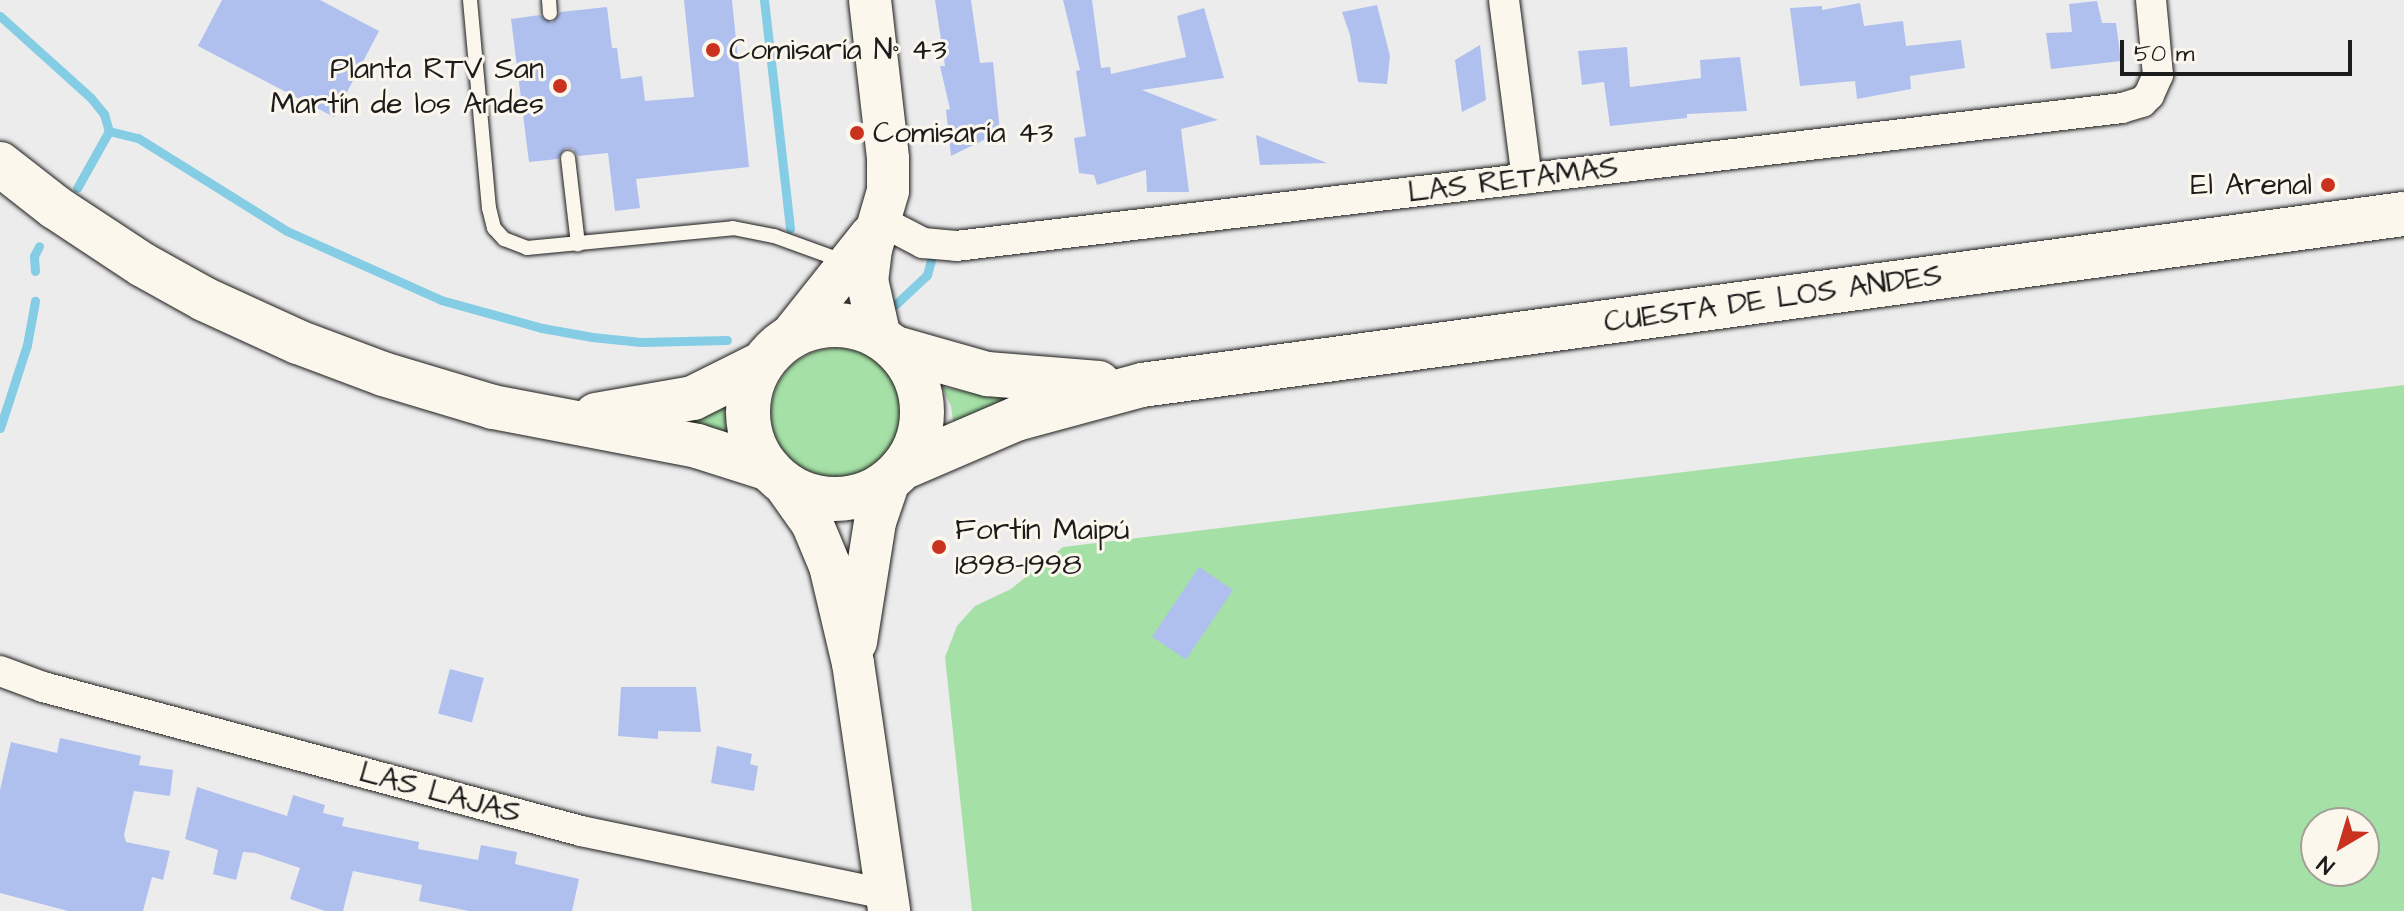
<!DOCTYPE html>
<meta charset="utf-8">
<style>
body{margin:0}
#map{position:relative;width:2404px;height:911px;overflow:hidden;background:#ececed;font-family:"Architects Daughter",sans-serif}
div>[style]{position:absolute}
.green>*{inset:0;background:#a5e0a6}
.round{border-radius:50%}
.stream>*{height:9px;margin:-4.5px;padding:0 4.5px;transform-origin:4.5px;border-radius:4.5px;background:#84cde5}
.building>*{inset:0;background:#afc0ef;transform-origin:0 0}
.roads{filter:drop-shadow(0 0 2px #1c1c1c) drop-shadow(0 0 2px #1c1c1c)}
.lane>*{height:14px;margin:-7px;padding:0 7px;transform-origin:7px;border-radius:7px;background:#fbf7ec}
.street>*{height:30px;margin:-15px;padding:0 15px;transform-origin:15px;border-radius:15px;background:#fbf7ec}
.secondary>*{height:42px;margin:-21px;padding:0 21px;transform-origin:21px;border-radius:21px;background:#fbf7ec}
.primary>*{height:44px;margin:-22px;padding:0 22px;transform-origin:22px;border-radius:22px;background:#fbf7ec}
.primary>.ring{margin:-22px;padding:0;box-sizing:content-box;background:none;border:44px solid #fbf7ec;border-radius:50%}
.dots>*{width:22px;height:22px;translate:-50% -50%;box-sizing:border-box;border:4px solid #fbf7ec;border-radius:50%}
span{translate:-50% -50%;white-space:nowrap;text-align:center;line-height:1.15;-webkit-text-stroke:6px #fbf7ec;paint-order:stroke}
.poi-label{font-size:30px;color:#1c1c1c}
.left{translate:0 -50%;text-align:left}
.right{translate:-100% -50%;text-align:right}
.street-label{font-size:30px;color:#1c1c1c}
.north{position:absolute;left:2300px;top:807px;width:80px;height:80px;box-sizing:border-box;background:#fbf7ec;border:2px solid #a29f99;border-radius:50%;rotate:218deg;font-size:22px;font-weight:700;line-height:32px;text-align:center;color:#1c1c1c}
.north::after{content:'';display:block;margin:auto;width:28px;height:36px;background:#c8321e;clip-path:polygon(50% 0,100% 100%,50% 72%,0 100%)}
.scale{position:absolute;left:2120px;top:40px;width:232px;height:36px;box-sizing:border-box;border:4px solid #1c1c1c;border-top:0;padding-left:10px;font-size:24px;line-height:28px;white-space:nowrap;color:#1c1c1c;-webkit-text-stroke:6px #fbf7ec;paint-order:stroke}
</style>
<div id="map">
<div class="green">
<div class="round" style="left:771px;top:348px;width:130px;height:130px"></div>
<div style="clip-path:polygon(evenodd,2404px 385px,2404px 911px,972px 911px,945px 657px,957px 626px,975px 606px,1011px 589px,1063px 547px,2404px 385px,2316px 823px,2364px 823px,2364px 871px,2316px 871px,2316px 823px)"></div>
<div style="clip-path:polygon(942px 387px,988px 396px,1040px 396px,954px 427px,951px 406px)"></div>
<div style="clip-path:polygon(722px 404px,735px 446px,664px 421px)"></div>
</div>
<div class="stream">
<div style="left:764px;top:0;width:230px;rotate:83.5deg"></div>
<div style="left:0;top:16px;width:122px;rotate:42deg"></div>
<div style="left:91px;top:98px;width:21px;rotate:51deg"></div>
<div style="left:104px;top:114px;width:18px;rotate:74deg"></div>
<div style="left:109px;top:131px;width:65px;rotate:119.3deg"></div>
<div style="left:109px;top:131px;width:30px;rotate:14deg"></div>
<div style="left:138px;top:138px;width:176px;rotate:32deg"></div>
<div style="left:287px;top:231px;width:169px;rotate:24.1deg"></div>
<div style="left:441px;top:300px;width:105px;rotate:15.5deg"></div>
<div style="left:542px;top:328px;width:51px;rotate:10.2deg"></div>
<div style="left:592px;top:337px;width:49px;rotate:5.8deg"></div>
<div style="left:641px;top:342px;width:86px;rotate:-1.3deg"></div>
<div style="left:35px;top:271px;width:15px;rotate:-94deg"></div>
<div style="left:34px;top:256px;width:11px;rotate:-63deg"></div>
<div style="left:896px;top:304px;width:42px;rotate:-43.1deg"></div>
<div style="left:927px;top:275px;width:27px;rotate:-75deg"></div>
<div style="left:0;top:428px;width:87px;rotate:-72deg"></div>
<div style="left:27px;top:345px;width:45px;rotate:-79.7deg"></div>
</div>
<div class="building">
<div style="clip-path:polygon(222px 0,320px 0,379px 31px,334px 117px,198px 46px)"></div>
<div style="clip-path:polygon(684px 0,732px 0,749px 167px,636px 179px,640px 208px,615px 211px,608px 153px,578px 156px,573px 149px,566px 148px,558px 159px,529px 162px,511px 19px,540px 15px,552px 23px,560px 12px,607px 7px,612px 48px,617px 48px,621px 79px,642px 76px,645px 101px,694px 97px)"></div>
<div style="clip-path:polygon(935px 0,971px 0,980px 63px,993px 62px,1000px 132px,951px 156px,946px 110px,950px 109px,940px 66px,945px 66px)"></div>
<div style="clip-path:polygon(1063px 0,1092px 0,1101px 68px,1110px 67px,1111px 74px,1186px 57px,1177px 16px,1204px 8px,1224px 78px,1142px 90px,1218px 120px,1181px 129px,1189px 192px,1147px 192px,1146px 170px,1097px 185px,1094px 175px,1079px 173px,1074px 138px,1086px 136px,1076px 71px,1080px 70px)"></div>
<div style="clip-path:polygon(2097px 1px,2102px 23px,2116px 23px,2121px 61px,2051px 69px,2046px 33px,2072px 32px,2069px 4px)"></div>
<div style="clip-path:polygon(1860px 3px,1864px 26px,1903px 21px,1906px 46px,1961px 40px,1965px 68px,1910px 76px,1911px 89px,1857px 99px,1855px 81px,1800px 86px,1790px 8px,1822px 6px,1822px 10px)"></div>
<div style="clip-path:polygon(1377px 5px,1390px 56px,1387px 84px,1358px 82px,1350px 35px,1342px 12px)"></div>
<div style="clip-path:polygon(1480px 45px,1486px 100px,1462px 112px,1455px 60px)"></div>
<div style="clip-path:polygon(1627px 47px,1630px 87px,1701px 78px,1700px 60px,1740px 57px,1747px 111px,1687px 114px,1687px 118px,1610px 126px,1604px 82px,1582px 85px,1578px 51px)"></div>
<div style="clip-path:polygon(1256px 135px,1327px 163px,1260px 165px)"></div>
<div style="left:1199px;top:567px;width:41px;height:84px;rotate:34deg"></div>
<div style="left:450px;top:669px;width:35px;height:46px;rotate:15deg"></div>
<div style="clip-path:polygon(621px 687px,696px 687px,701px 732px,658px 731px,658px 739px,618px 736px)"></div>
<div style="clip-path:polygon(60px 738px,141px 756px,139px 765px,173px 770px,170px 796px,134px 791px,124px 835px,126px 842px,170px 851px,163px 880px,152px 877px,143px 911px,68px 911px,0 893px,0 790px,11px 742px,57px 753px)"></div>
<div style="clip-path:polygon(717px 746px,752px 754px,750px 764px,758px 766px,754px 791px,711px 783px)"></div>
<div style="clip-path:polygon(197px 787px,287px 816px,293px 795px,325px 805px,323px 813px,344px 818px,342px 826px,419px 842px,418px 849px,478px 860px,481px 845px,517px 852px,515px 864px,579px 879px,572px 911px,469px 911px,419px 901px,422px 885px,353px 871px,343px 911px,325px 911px,290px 899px,300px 868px,255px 853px,243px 852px,236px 880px,213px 874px,218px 850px,185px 839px)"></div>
</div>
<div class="roads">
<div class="lane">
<div style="left:470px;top:0;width:209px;rotate:84.8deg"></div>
<div style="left:489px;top:208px;width:21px;rotate:76deg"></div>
<div style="left:494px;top:228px;width:15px;rotate:48deg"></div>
<div style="left:504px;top:239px;width:25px;rotate:21deg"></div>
<div style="left:527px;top:248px;width:207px;rotate:-5.5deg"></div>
<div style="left:733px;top:228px;width:42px;rotate:11deg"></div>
<div style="left:774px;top:236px;width:77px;rotate:19.9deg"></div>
<div style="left:549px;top:0;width:13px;rotate:86deg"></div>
<div style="left:568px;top:158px;width:87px;rotate:83.4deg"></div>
</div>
<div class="street">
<div style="left:1504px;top:0;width:180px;rotate:82.7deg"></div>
<div style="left:879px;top:220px;width:50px;rotate:27.6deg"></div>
<div style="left:923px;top:243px;width:33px;rotate:5deg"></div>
<div style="left:956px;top:246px;width:1174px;rotate:-6.75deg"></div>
<div style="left:2122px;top:108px;width:21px;rotate:-17deg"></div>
<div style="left:2142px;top:102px;width:10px;rotate:-45deg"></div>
<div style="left:2149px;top:95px;width:22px;rotate:-66deg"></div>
<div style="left:2158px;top:75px;width:75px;rotate:-95.3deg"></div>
<div style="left:0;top:671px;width:46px;rotate:20.4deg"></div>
<div style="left:43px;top:687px;width:557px;rotate:14.98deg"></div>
<div style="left:581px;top:831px;width:311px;rotate:11.7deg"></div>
</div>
<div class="secondary">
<div style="left:870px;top:0;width:160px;rotate:83.5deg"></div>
<div style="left:888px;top:159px;width:32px;rotate:90deg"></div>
<div style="left:888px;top:191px;width:60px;rotate:106.3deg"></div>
<div style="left:871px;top:249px;width:31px;rotate:97deg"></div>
<div style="left:867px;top:280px;width:58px;rotate:77.2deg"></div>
<div style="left:790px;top:337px;width:130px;rotate:-51.5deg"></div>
<div style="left:783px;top:482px;width:50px;rotate:54.7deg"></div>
<div style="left:812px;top:523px;width:47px;rotate:67.3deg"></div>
<div style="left:830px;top:566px;width:100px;rotate:76.7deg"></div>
<div style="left:853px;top:663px;width:251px;rotate:81.7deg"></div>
<div style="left:856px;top:642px;width:121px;rotate:-81deg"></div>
<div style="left:875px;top:522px;width:43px;rotate:-71.1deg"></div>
</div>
<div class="primary">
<div style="left:0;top:164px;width:70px;rotate:38deg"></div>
<div style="left:55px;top:207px;width:105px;rotate:33.4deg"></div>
<div style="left:143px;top:265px;width:70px;rotate:29.1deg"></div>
<div style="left:204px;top:299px;width:103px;rotate:24.6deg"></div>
<div style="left:298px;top:342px;width:91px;rotate:20.6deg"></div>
<div style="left:383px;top:374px;width:115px;rotate:16.7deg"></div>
<div style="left:493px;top:407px;width:208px;rotate:10.8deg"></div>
<div style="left:697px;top:446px;width:76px;rotate:17.7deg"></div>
<div class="ring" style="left:748px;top:325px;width:130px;height:130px"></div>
<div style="left:895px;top:348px;width:96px;rotate:15.8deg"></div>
<div style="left:987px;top:374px;width:112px;rotate:4.6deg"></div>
<div style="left:596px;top:415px;width:98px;rotate:-9.9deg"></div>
<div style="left:693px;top:398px;width:78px;rotate:-26.6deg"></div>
<div style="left:902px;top:468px;width:124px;rotate:-23.3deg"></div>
<div style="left:1016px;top:419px;width:131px;rotate:-15.1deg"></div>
<div style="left:1142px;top:385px;width:1274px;rotate:-7.72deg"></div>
</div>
</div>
<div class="dots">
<div style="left:713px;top:50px;background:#c8321e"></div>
<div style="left:560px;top:86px;background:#c8321e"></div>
<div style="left:857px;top:133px;background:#c8321e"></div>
<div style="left:2328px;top:185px;background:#c8321e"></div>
<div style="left:939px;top:547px;background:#c8321e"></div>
</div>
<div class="poi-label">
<span class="left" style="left:729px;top:50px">Comisaría N° 43</span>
<span class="right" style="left:544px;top:86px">Planta RTV San<br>Martín de los Andes</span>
<span class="left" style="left:873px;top:133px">Comisaría 43</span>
<span class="right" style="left:2312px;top:185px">El Arenal</span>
<span class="left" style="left:955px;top:547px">Fortín Maipú<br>1898-1998</span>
</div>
<div class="street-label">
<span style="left:1513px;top:180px;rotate:-7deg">LAS RETAMAS</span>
<span style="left:1773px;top:299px;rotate:-8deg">CUESTA DE LOS ANDES</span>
<span style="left:440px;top:793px;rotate:15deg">LAS LAJAS</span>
</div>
<div class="north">N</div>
<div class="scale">50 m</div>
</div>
